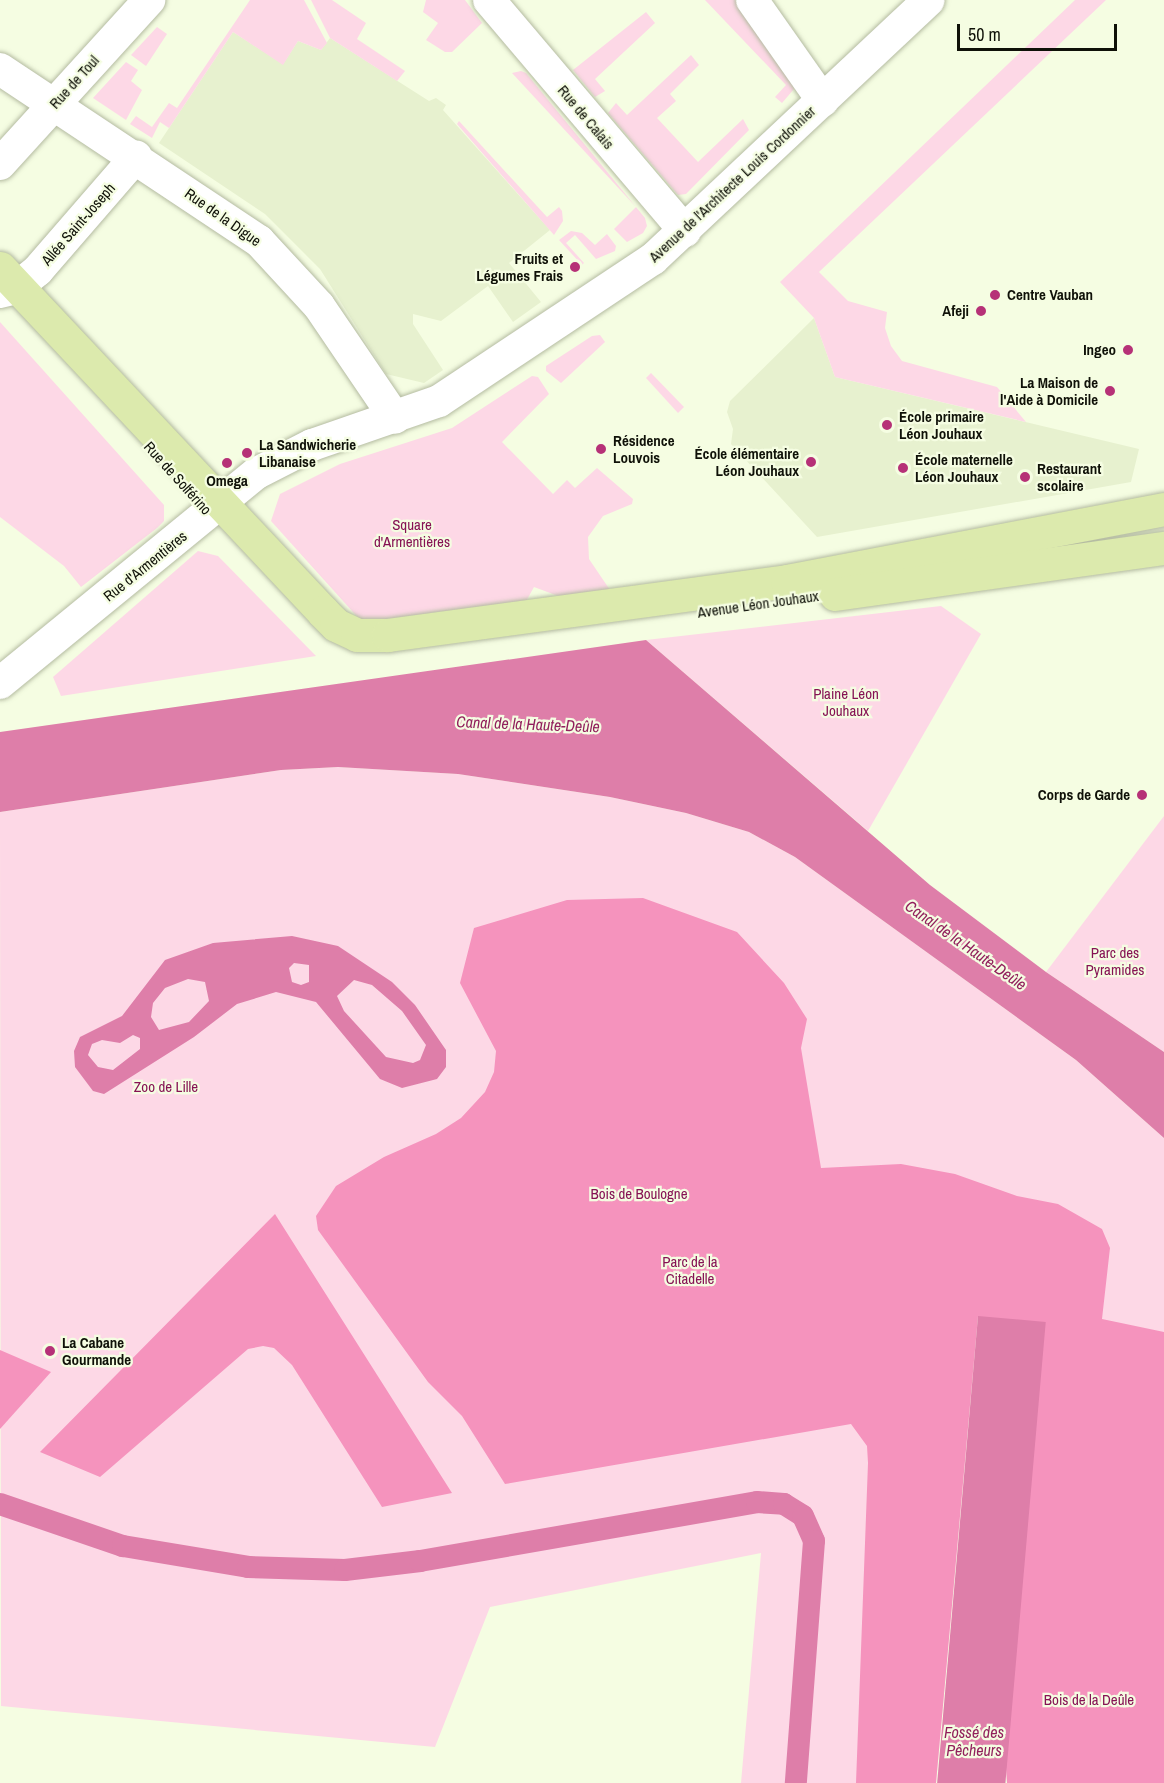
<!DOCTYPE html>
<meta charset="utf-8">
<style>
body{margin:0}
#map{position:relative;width:1164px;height:1783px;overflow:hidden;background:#f5fde2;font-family:"Archivo Narrow",sans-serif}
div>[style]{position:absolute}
.built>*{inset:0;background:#e7f1cf}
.green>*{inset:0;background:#fdd8e6}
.forest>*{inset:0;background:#f593bd}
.water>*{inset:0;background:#de7ea9;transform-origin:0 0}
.canal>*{height:22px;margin:-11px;padding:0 11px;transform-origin:11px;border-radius:11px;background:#de7ea9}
.roads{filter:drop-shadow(0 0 2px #b4bba1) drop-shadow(0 0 2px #b4bba1)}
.minor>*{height:32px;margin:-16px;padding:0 16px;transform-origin:16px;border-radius:16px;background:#fff}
.major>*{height:33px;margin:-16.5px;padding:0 16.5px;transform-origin:16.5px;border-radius:16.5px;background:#dceaad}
.dots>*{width:16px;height:16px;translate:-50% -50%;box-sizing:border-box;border:3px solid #f5fde2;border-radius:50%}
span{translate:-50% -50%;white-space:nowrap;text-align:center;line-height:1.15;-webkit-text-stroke:4.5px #f5fde2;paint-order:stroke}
.street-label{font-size:15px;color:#0f1108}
.poi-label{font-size:15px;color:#0f1108;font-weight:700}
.right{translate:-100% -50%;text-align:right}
.left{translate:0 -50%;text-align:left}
.park-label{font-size:15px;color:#861354}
.water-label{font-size:16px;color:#91205c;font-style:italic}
.scale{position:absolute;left:957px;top:24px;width:160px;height:27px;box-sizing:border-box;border:3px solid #0f1108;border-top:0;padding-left:8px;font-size:18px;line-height:21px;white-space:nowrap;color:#0f1108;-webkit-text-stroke:4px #f5fde2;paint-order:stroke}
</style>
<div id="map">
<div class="built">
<div style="clip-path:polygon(233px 32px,283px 64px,298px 41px,321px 50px,330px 38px,429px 101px,436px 98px,446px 105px,443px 110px,550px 230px,509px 263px,541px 302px,513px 322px,488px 286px,441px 321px,413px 314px,413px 324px,443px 370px,424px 383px,386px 374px,320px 269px,265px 214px,159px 143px)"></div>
<div style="clip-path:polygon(814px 318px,835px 377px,1139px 449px,1131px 482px,817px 537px,731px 444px,733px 429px,727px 412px,730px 401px)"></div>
</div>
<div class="green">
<div style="clip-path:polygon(250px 0,304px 0,327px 43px,321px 50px,298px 41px,283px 65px,233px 32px,169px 128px,160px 122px,152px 138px,130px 124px,136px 116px,152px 127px,169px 103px,177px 108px)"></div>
<div style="clip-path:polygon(311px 0,332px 0,366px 23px,357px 39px,405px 71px,397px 81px,330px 38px)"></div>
<div style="clip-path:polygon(426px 0,465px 0,482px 23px,452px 52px,445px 52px,426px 40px,438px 23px,423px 12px)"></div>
<div style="clip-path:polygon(705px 0,735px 0,793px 82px,794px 89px,782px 103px,775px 97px,786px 85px)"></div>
<div style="clip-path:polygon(1075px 0,1106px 0,819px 272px,848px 301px,887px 312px,885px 328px,891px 346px,902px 361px,997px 387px,1026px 422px,835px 377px,814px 318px,780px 282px)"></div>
<div style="clip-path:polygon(646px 12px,655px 23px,595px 79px,605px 91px,595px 97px,573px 70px)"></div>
<div style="clip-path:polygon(157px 27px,167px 34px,146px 66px,131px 55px)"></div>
<div style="clip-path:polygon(691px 55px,699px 65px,670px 94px,676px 101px,657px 118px,698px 162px,743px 119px,749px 130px,686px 194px,678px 195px,608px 113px,616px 103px,627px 115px)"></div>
<div style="clip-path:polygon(126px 62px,138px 70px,131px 81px,142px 90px,126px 120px,93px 98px)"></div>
<div style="clip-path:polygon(521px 71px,526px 73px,645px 218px,647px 226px,643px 233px,627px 242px,614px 229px,636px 207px,512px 73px)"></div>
<div style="clip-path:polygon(459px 121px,547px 217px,559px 207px,562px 211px,563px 221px,554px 235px,457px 124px)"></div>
<div style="clip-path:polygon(571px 231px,582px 233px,595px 245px,607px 234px,616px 246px,615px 251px,596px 259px,575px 235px,566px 243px,584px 263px,582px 265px,559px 240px)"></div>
<div style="clip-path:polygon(0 322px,164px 505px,164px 521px,157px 528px,81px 587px,64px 566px,0 517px)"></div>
<div style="clip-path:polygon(600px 335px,605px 342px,561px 383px,546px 371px,546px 366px,592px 336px)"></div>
<div style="clip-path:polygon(651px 373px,684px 407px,678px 413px,646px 378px)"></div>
<div style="clip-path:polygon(532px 376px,538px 377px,549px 394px,502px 442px,553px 494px,567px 480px,575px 488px,597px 468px,633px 499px,632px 504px,603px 516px,588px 537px,589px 559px,610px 590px,561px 597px,534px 587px,524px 605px,388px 625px,361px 621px,271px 521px,280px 494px,340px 464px,452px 428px)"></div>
<div style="clip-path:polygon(198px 551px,218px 556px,316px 656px,61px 696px,53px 677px)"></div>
<div style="clip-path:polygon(941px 606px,981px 634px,868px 831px,646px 640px)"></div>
<div style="clip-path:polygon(338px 767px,458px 774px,610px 797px,686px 813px,749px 832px,795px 857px,1076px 1060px,1164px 1138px,1164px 1783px,1007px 1783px,978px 1316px,936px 1783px,741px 1783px,761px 1553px,490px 1607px,435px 1747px,1px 1706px,0 812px,281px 770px)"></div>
<div style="clip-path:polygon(1164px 816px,1164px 1052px,1046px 972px)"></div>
</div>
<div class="forest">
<div style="clip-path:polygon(643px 898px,737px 932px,784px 983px,807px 1019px,801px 1048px,821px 1168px,901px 1164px,955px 1174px,1017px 1196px,1058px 1204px,1102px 1229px,1110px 1248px,1102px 1319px,1164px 1332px,1164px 1783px,1007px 1783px,978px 1316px,936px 1783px,856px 1783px,868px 1463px,867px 1446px,851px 1424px,505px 1484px,462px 1416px,428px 1382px,318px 1230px,316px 1216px,336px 1186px,384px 1157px,436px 1134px,461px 1118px,485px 1092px,494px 1072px,496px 1051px,460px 983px,474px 928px,567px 900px)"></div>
<div style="clip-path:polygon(275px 1214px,452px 1493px,382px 1507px,292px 1365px,274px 1348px,263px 1346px,248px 1349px,100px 1477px,40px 1452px)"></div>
<div style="clip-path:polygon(0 1350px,51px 1372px,0 1429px)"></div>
</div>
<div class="water">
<div style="clip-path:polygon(646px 640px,930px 885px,1046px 972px,1164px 1052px,1164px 1138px,1076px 1060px,795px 857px,749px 832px,686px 813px,610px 797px,458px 774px,338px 767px,281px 770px,0 812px,0 732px)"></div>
<div style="clip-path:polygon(evenodd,292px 936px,338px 946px,392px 982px,415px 1005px,446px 1050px,446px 1067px,437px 1079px,402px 1088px,380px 1079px,316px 1002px,276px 992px,237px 1004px,194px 1037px,104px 1094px,93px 1091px,75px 1067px,74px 1051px,80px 1037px,122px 1016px,165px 960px,213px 943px,292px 936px,294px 963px,309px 965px,309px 982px,301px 985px,292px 982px,289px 968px,294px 963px,292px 936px,188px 979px,205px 982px,209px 1001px,189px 1022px,159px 1030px,151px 1017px,153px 1003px,165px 988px,188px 979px,292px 936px,354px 980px,372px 985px,402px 1011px,426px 1045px,420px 1060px,413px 1063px,386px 1057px,344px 1011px,337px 996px,354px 980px,292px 936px,133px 1035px,140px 1038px,140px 1049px,113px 1070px,98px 1067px,88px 1055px,92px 1044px,102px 1040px,120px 1043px,133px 1035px)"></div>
<div style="left:978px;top:1316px;width:68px;height:469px;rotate:5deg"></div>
</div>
<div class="canal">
<div style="left:0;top:1504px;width:130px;rotate:18.9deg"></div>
<div style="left:123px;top:1546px;width:127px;rotate:9.5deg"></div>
<div style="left:248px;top:1567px;width:97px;rotate:1.8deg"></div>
<div style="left:345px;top:1570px;width:76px;rotate:-6.8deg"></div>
<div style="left:420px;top:1561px;width:342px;rotate:-9.9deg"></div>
<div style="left:757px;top:1502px;width:27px;rotate:4deg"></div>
<div style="left:784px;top:1504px;width:22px;rotate:32deg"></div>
<div style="left:803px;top:1516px;width:27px;rotate:66deg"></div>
<div style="left:814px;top:1541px;width:243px;rotate:94.3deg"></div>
</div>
<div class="roads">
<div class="minor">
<div style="left:489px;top:0;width:303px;rotate:49.7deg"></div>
<div style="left:752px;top:0;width:123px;rotate:54.9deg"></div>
<div style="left:0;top:69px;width:311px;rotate:33.6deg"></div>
<div style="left:259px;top:241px;width:88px;rotate:47.3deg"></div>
<div style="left:319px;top:306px;width:135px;rotate:55.8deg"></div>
<div style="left:0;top:164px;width:222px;rotate:-47.7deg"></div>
<div style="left:0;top:292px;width:16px;rotate:-14deg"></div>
<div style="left:16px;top:288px;width:28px;rotate:-39deg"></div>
<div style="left:38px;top:270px;width:150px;rotate:-49.1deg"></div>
<div style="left:0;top:683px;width:332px;rotate:-39.3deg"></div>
<div style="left:257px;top:473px;width:62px;rotate:-27deg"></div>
<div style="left:312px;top:445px;width:134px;rotate:-19.1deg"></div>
<div style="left:439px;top:401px;width:257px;rotate:-33.6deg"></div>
<div style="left:653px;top:259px;width:378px;rotate:-43.2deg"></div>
</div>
<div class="major">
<div style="left:0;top:268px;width:472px;rotate:46.8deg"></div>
<div style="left:323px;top:612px;width:18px;rotate:45deg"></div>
<div style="left:336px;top:625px;width:23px;rotate:25deg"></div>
<div style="left:357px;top:635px;width:31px"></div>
<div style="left:388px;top:635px;width:403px;rotate:-7.7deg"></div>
<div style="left:787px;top:581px;width:384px;rotate:-10.8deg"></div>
<div style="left:835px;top:594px;width:332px;rotate:-8deg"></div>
</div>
</div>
<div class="dots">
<div style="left:575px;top:267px;background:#b63177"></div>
<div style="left:995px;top:295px;background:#b63177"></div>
<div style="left:981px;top:311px;background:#b63177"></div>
<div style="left:1128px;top:350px;background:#b63177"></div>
<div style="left:1110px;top:391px;background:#b63177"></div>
<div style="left:887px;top:425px;background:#b63177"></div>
<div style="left:601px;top:449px;background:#b63177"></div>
<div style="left:247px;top:453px;background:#b63177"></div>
<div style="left:811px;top:462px;background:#b63177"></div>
<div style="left:227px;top:463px;background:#b63177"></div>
<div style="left:903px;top:468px;background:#b63177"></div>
<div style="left:1025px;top:477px;background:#b63177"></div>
<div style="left:1142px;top:795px;background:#b63177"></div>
<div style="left:50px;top:1351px;background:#b63177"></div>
</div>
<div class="street-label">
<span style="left:74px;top:82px;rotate:-48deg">Rue de Toul</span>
<span style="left:586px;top:117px;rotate:50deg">Rue de Calais</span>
<span style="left:732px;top:184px;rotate:-43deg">Avenue de l'Architecte Louis Cordonnier</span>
<span style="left:223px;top:217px;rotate:35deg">Rue de la Digue</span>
<span style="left:78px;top:224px;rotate:-49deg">Allée Saint-Joseph</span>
<span style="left:178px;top:478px;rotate:48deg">Rue de Solférino</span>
<span style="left:145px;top:566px;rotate:-39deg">Rue d'Armentières</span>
<span style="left:758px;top:604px;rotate:-8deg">Avenue Léon Jouhaux</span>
</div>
<div class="poi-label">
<span class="right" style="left:563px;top:267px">Fruits et<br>Légumes Frais</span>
<span class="left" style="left:1007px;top:295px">Centre Vauban</span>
<span class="right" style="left:969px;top:311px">Afeji</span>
<span class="right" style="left:1116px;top:350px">Ingeo</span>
<span class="right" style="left:1098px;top:391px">La Maison de<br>l'Aide à Domicile</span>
<span class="left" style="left:899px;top:425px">École primaire<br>Léon Jouhaux</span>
<span class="left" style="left:613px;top:449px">Résidence<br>Louvois</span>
<span class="left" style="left:259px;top:453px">La Sandwicherie<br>Libanaise</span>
<span class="right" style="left:799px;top:462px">École élémentaire<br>Léon Jouhaux</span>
<span class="left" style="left:915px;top:468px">École maternelle<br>Léon Jouhaux</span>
<span class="left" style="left:1037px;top:477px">Restaurant<br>scolaire</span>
<span style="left:227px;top:481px">Omega</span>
<span class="right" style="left:1130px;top:795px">Corps de Garde</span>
<span class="left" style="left:62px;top:1351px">La Cabane<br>Gourmande</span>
</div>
<div class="park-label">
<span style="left:412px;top:533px">Square<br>d'Armentières</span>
<span style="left:846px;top:702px">Plaine Léon<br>Jouhaux</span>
<span style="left:1115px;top:961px">Parc des<br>Pyramides</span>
<span style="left:166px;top:1087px">Zoo de Lille</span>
<span style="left:639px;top:1194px">Bois de Boulogne</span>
<span style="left:690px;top:1270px">Parc de la<br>Citadelle</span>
<span style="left:1089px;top:1700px">Bois de la Deûle</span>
</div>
<div class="water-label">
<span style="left:528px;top:724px;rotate:2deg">Canal de la Haute-Deûle</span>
<span style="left:966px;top:945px;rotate:35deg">Canal de la Haute-Deûle</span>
<span style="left:974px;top:1741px">Fossé des<br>Pêcheurs</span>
</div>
<div class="scale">50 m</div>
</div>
